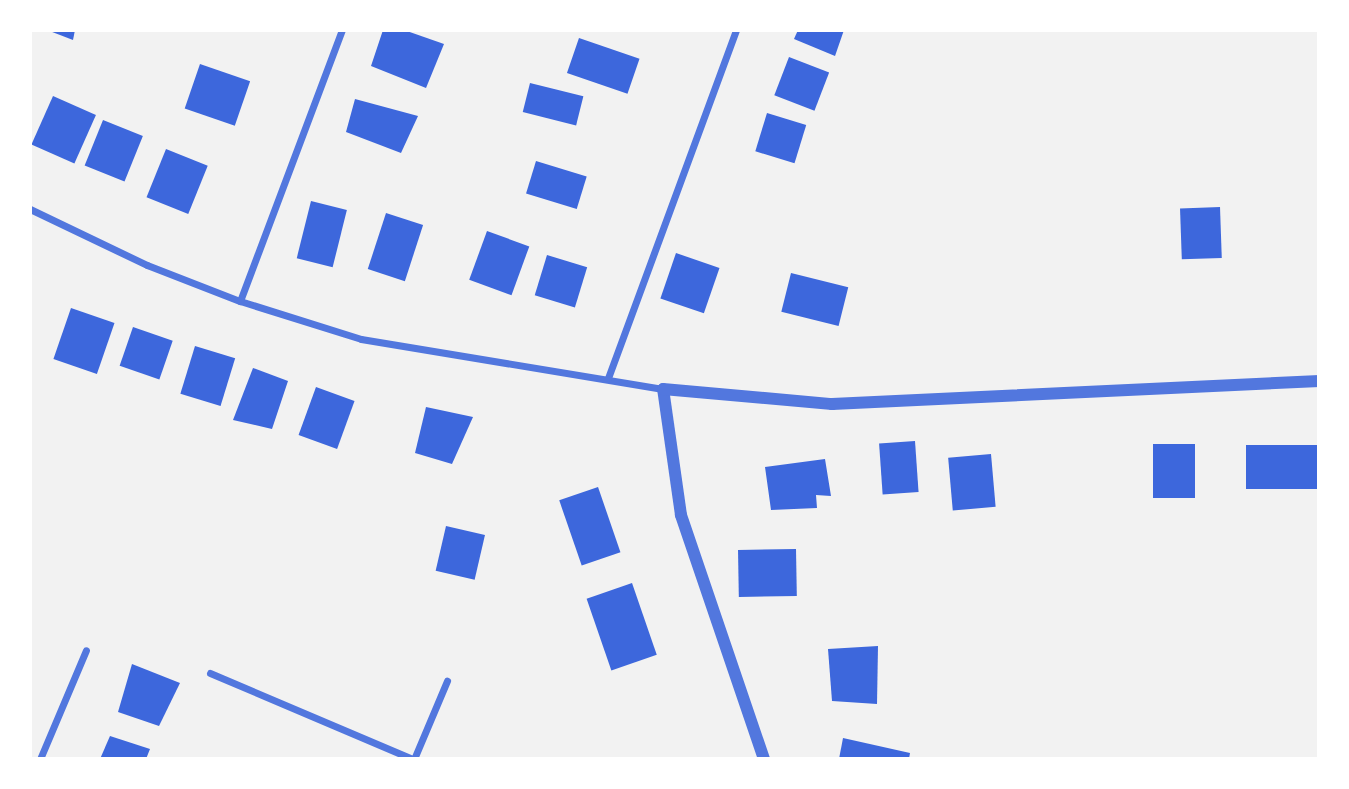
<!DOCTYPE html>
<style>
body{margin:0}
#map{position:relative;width:1349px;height:789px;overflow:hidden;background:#f2f2f2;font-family:"Work Sans",sans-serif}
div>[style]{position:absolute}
.building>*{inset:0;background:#3d67dc;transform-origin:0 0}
.minor>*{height:7px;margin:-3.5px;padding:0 3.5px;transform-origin:3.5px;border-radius:3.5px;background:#5277de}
.tertiary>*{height:12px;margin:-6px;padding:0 6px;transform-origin:6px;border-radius:6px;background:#5277de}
span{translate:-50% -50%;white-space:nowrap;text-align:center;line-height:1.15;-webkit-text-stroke:5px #fff;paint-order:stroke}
.frame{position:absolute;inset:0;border:32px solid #fff;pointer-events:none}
</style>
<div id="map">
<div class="building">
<div style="clip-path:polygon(47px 30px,75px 30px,73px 40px)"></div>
<div style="clip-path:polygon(383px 30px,404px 30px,444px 44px,426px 88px,371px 66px)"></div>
<div style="clip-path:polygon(798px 30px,844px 30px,835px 56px,794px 39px)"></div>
<div style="left:579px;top:38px;width:64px;height:37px;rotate:19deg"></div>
<div style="left:789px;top:57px;width:43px;height:41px;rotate:21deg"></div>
<div style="left:200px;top:64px;width:53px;height:47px;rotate:19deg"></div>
<div style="left:530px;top:83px;width:55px;height:30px;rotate:14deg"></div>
<div style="left:53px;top:96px;width:47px;height:53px;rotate:24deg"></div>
<div style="clip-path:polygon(355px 99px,418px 116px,401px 153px,346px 132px)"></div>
<div style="left:767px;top:113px;width:41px;height:40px;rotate:17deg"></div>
<div style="left:103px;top:120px;width:43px;height:49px;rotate:22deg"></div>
<div style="left:166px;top:149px;width:45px;height:52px;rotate:22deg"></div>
<div style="left:536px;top:161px;width:53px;height:34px;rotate:17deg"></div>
<div style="left:311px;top:201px;width:37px;height:59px;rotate:14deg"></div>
<div style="left:1220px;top:207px;width:51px;height:40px;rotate:88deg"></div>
<div style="left:386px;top:213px;width:39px;height:59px;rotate:18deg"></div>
<div style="left:487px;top:231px;width:45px;height:52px;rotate:20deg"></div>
<div style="left:676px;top:253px;width:46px;height:48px;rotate:19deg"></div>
<div style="left:547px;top:255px;width:42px;height:42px;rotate:17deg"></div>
<div style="left:791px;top:273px;width:59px;height:40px;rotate:14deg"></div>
<div style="left:71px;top:308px;width:46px;height:54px;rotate:19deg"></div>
<div style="left:133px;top:327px;width:42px;height:41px;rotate:19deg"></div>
<div style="left:195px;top:346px;width:42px;height:50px;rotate:17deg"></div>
<div style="clip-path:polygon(253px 368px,288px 381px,272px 429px,233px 420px)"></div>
<div style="left:316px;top:387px;width:41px;height:51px;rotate:20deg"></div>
<div style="clip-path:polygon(426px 407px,473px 417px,452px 464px,415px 453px)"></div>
<div style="left:915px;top:441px;width:51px;height:36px;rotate:86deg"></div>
<div style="left:1153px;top:444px;width:42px;height:54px"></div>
<div style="left:1319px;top:445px;width:44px;height:73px;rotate:90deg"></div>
<div style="left:991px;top:454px;width:53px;height:43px;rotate:85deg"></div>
<div style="clip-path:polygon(825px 459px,831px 496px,816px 495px,817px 508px,771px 510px,765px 467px)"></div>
<div style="left:598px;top:487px;width:69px;height:41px;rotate:71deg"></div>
<div style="left:446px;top:526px;width:40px;height:46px;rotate:13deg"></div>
<div style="left:796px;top:549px;width:47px;height:58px;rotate:89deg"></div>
<div style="left:632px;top:583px;width:76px;height:48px;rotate:71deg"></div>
<div style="clip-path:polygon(878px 646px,877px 704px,832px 701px,828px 649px)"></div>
<div style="clip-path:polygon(132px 664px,180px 683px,159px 726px,118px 712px)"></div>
<div style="clip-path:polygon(110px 736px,150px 749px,146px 759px,100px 759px)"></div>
<div style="clip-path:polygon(843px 738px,910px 753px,909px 759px,839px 759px)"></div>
</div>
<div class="minor">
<div style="left:30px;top:209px;width:130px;rotate:25.6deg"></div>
<div style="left:147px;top:265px;width:100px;rotate:21.2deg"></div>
<div style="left:240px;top:301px;width:127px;rotate:17.4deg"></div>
<div style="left:361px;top:339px;width:306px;rotate:9.4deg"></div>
<div style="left:240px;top:301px;width:290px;rotate:-69.4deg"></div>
<div style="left:608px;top:378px;width:371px;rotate:-69.8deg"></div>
<div style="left:210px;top:673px;width:220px;rotate:23deg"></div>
<div style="left:40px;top:759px;width:118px;rotate:-67.1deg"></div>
<div style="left:414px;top:759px;width:85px;rotate:-67.1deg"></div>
</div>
<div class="tertiary">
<div style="left:764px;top:759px;width:258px;rotate:-108.8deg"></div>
<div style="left:681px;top:515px;width:127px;rotate:-98.1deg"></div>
<div style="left:663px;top:389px;width:170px;rotate:5.1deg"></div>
<div style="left:832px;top:404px;width:488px;rotate:-2.7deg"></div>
</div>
<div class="frame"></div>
</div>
